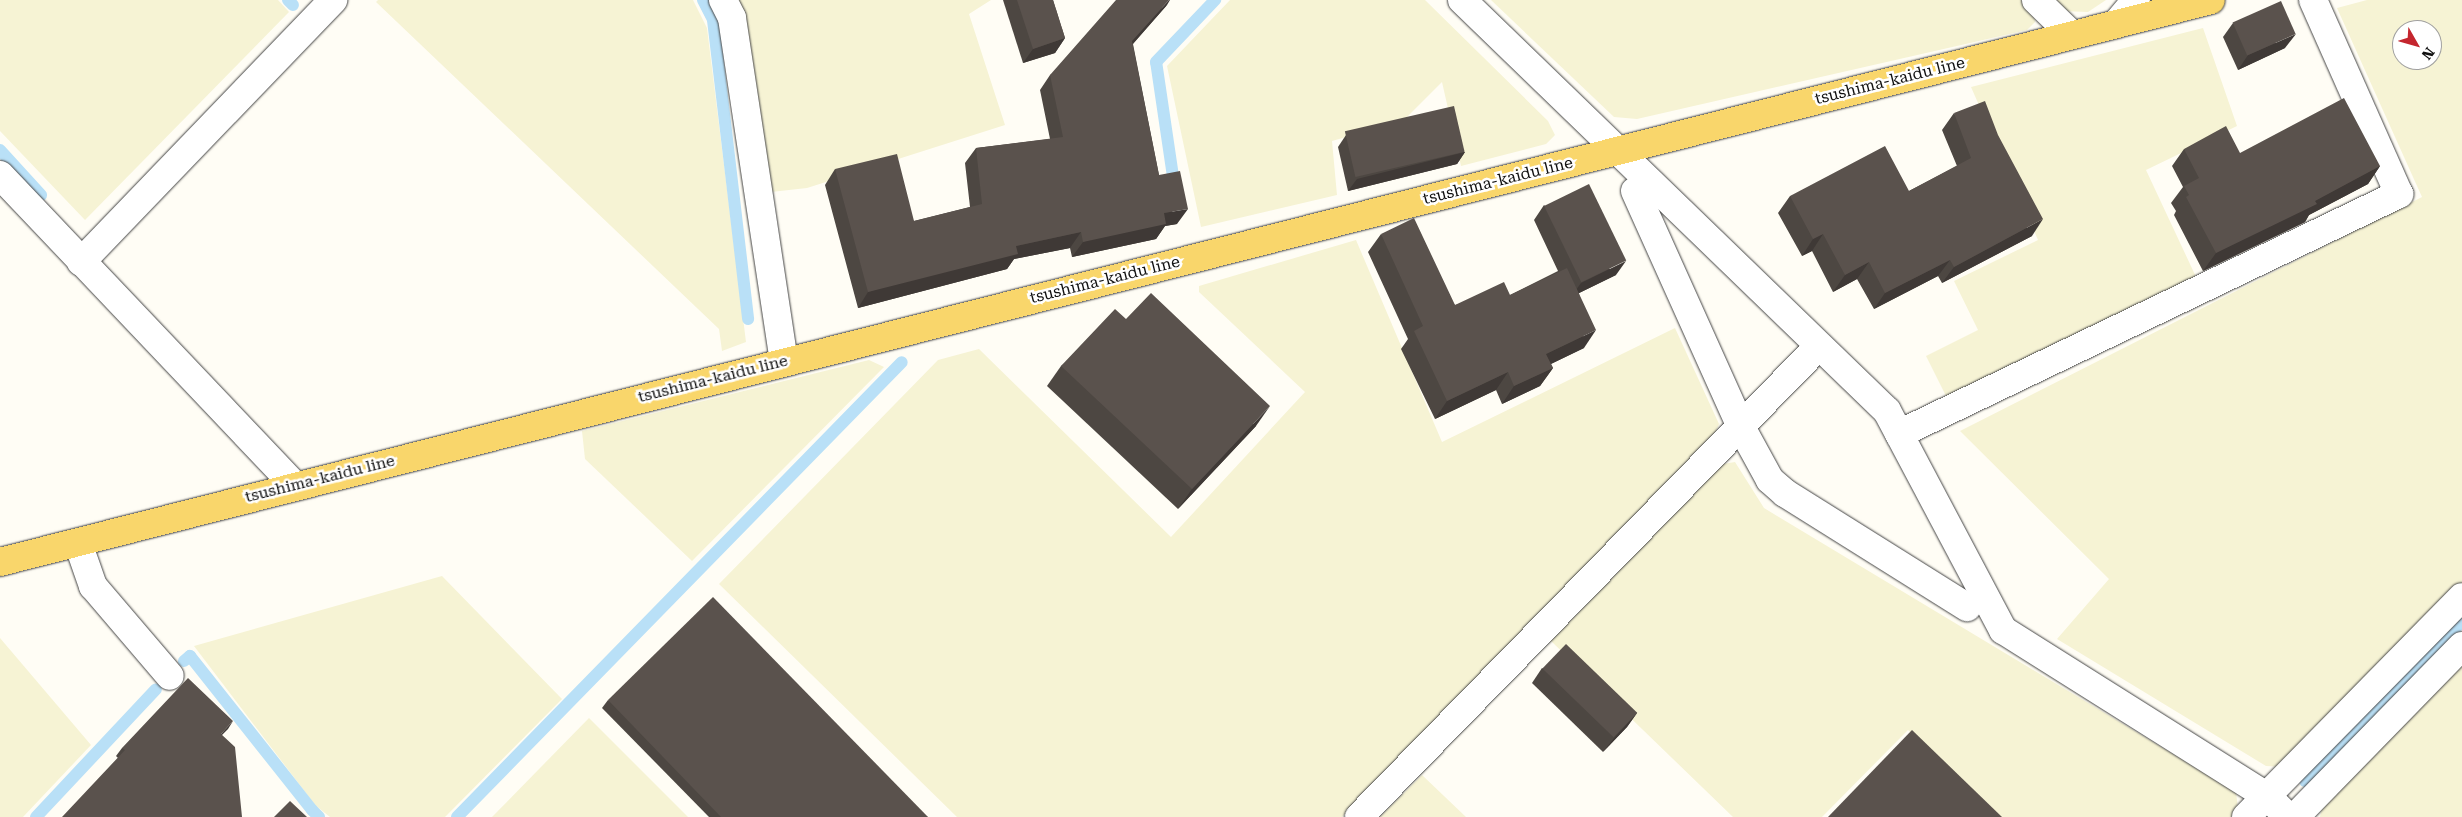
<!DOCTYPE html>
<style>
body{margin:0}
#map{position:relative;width:2462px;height:817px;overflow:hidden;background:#fffdf5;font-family:"Roboto Serif",serif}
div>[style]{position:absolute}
.farmland>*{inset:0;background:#f6f3d4}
.stream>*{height:12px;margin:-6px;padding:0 6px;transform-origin:6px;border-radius:6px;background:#b9e0f7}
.roads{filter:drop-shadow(0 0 1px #444) drop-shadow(0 0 1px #444)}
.minor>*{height:28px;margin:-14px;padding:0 14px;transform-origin:14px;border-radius:14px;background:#fff}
.major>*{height:28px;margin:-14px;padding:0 14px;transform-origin:14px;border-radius:14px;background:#f9d66b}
.wall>*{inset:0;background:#4d4742}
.shaded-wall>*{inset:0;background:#3f3936}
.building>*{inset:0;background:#5a524d;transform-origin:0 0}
span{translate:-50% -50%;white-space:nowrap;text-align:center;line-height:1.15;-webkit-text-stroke:5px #fff;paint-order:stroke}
.street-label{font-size:16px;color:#111}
.north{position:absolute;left:2392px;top:20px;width:50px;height:50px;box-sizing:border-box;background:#fff;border:1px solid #a0a0a0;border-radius:50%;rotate:128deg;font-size:14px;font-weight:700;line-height:20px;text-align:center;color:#111}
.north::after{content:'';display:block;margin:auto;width:18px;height:22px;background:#c4262e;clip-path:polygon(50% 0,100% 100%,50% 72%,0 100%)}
</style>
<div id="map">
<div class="farmland">
<div style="clip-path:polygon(0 0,278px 0,289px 12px,85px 220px,0 131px)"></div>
<div style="clip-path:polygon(378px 0,693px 0,707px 28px,746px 342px,722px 351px,719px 329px,376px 2px)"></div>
<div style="clip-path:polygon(739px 0,991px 0,969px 14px,1005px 125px,807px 188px,771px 192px,739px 15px)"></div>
<div style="clip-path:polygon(1230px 0,1425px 0,1548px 121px,1555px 135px,1546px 144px,1461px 166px,1442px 82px,1403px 121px,1332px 141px,1337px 195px,1201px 227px,1167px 66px)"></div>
<div style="clip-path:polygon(1491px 0,2021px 0,2034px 13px,2035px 22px,2027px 30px,1637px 119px,1614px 117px)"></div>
<div style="clip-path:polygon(2050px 0,2106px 0,2088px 12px,2061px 11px)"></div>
<div style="clip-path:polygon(evenodd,2367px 0,2462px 0,2462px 586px,2284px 767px,2266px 766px,2057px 639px,2109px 579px,1960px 431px,2422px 197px,2337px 8px,2367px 0,2402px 30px,2432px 30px,2432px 60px,2402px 60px,2402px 30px)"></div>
<div style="clip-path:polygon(2203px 28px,2237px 126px,2146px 170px,2197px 279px,1947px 398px,1926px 356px,1978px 330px,1954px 281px,2038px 240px,1971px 87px)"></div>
<div style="clip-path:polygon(1356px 240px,1442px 442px,1675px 328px,1719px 424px,1712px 440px,1342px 817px,957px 817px,719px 584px,938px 360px,979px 349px,1171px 537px,1305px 392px,1199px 292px,1199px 286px)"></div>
<div style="clip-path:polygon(869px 360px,884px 367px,692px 561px,585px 459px,582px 431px)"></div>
<div style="clip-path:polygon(1735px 462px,1764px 508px,2236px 792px,2238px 809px,2231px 817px,1997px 817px,1908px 730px,1822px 817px,1733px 817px,1551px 641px,1723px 464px)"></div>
<div style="clip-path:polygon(442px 576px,562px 699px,445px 817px,330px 817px,315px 805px,194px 646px)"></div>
<div style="clip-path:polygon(0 638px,91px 745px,23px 817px,0 817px)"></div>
<div style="clip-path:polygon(2462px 661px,2462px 817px,2320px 817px,2323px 803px)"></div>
<div style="clip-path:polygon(589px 718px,688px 817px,492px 817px)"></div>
<div style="clip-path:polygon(1422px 775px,1466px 817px,1380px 817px)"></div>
</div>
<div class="stream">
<div style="left:288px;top:0;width:7px;rotate:45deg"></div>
<div style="left:703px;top:0;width:22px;rotate:63deg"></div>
<div style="left:713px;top:20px;width:301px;rotate:83.3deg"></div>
<div style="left:0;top:150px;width:61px;rotate:47.7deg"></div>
<div style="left:1175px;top:190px;width:129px;rotate:-98.4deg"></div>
<div style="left:1156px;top:62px;width:86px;rotate:-46.4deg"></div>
<div style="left:184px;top:661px;width:8px;rotate:-40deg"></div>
<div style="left:190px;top:656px;width:196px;rotate:51.6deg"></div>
<div style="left:312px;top:810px;width:10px;rotate:45deg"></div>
<div style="left:2305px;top:781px;width:224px;rotate:-45.5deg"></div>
<div style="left:36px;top:817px;width:175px;rotate:-46.8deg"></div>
<div style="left:457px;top:817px;width:636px;rotate:-45.64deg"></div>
</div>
<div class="roads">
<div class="minor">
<div style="left:723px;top:0;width:20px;rotate:63deg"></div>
<div style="left:732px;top:18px;width:347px;rotate:81.4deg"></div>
<div style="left:1462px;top:0;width:591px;rotate:44.04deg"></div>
<div style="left:1887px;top:411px;width:248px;rotate:62.1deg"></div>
<div style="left:2003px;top:630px;width:312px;rotate:32.2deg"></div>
<div style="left:2267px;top:796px;width:30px;rotate:45deg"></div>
<div style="left:2036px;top:0;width:50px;rotate:44.2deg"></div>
<div style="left:2116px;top:24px;width:31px;rotate:-50deg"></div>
<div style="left:0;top:175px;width:427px;rotate:46.5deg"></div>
<div style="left:1635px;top:191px;width:259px;rotate:65.8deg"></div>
<div style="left:1741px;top:427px;width:60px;rotate:61.3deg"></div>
<div style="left:1770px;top:480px;width:20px;rotate:41deg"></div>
<div style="left:1785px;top:493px;width:215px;rotate:32.1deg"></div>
<div style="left:81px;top:262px;width:364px;rotate:-46.1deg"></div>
<div style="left:1899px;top:434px;width:555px;rotate:-25.64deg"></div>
<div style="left:2399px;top:194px;width:212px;rotate:-113.9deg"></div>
<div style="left:78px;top:543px;width:46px;rotate:70.8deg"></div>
<div style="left:93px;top:586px;width:118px;rotate:49.5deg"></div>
<div style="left:1359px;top:817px;width:658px;rotate:-45.68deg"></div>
<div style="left:2246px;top:817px;width:308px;rotate:-45.5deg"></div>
<div style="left:2295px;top:817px;width:239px;rotate:-45.7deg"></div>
</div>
<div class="major">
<div style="left:0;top:562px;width:2281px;rotate:-14.26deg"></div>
</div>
</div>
<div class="wall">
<div style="clip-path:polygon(1003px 0,1053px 0,1065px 38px,1055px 53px,1023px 63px)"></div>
<div style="clip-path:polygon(1167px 5px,1133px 44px,1159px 175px,1177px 224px,1165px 226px,1156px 239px,1072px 257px,1070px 248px,1014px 259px,1007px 269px,858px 308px,825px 185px,835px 169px,914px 221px,970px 207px,965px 163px,976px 148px,1050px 139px,1040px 90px,1050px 75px)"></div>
<div style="clip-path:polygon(2233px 23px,2285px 48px,2238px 70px,2223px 37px)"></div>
<div style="clip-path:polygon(1954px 113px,2032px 236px,1942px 283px,1938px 276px,1874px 309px,1857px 279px,1833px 292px,1812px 251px,1802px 256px,1778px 213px,1790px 196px,1909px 191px,1957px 166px,1942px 130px)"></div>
<div style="clip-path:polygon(1346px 135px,1465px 152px,1457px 164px,1348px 191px,1338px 147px)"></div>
<div style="clip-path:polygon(2184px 149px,2240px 153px,2380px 166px,2368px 184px,2309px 215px,2305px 222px,2203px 271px,2174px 215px,2176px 211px,2171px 203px,2183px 187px,2172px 166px)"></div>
<div style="clip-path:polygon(1544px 205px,1616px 275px,1579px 293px,1584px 348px,1551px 364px,1553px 368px,1540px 386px,1502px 404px,1496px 390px,1435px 419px,1401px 349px,1408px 339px,1368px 252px,1381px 234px,1455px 305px,1510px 295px,1558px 271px,1534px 220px)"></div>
<div style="clip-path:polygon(1126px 319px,1256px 426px,1178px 509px,1047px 386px,1061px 366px)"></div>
<div style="clip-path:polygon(1542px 668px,1637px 713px,1627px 727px,1603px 752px,1532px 683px)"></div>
<div style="clip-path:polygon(608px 700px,928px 817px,709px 817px,602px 708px)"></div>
<div style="clip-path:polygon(228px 729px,118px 758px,116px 756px,122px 748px)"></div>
</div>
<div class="shaded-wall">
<div style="clip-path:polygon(1169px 0,1170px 0,1167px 5px,1122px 56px,1132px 41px)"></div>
<div style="clip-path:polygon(2296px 34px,2285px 48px,2238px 70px,2248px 55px)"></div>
<div style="clip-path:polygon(1065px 38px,1055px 53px,1023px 63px,1033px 49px)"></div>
<div style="clip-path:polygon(1465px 152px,1457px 164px,1348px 191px,1357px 179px)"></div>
<div style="clip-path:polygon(2380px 166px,2368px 184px,2309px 215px,2305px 222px,2203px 271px,2216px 253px)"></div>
<div style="clip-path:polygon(1188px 209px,1177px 224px,1165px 226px,1156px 239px,1072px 257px,1083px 242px,1164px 213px)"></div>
<div style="clip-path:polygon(2043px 219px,2032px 236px,1942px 283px,1954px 267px)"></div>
<div style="clip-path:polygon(1081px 232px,1070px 248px,1014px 259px,1007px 269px,858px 308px,868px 292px,1016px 246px)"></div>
<div style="clip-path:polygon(1823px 234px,1812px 251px,1802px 256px,1813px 239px)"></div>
<div style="clip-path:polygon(1950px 260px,1938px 276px,1874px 309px,1885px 293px)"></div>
<div style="clip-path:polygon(1626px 261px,1616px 275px,1571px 297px,1581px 283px)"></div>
<div style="clip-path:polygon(1869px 262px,1857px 279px,1833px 292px,1845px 275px)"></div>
<div style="clip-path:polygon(1596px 330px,1584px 348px,1534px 372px,1546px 354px)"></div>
<div style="clip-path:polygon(1553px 368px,1540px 386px,1502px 404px,1514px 386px)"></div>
<div style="clip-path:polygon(1508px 372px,1496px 390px,1435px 419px,1447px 401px)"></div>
<div style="clip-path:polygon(1270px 406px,1256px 426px,1178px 509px,1192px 489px)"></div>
<div style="clip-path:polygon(1637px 713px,1627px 727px,1603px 752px,1614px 738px)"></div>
<div style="clip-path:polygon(233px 721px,228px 729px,215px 742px,221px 734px)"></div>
</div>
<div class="building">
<div style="clip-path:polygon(1017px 0,1053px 0,1065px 38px,1033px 49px)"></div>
<div style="clip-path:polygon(1116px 0,1169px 0,1132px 41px,1159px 175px,1180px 171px,1188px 209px,1164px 213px,1166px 224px,1083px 242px,1081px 232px,1016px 246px,1018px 254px,868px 292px,835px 169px,897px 154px,914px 221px,982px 204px,976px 148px,1063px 137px,1050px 75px)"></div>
<div style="left:2281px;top:1px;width:36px;height:53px;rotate:66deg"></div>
<div style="clip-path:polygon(2344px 98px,2380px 166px,2315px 201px,2317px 204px,2216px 253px,2186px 197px,2189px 195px,2184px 186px,2199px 178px,2184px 149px,2226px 126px,2240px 153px)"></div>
<div style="clip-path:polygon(1985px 101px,1998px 135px,2043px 219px,1954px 267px,1950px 260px,1885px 293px,1869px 262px,1845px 275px,1823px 234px,1813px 239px,1790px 196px,1885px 146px,1909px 191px,1971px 158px,1954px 113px)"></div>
<div style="left:1454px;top:106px;width:47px;height:112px;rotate:77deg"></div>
<div style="left:1589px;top:184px;width:85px;height:50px;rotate:64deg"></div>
<div style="clip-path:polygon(1414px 218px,1455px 305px,1504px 282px,1510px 295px,1567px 268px,1596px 330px,1546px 354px,1553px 368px,1514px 386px,1508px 372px,1447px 401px,1414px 331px,1423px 326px,1381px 234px)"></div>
<div style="clip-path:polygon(1151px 293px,1270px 406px,1192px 489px,1061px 366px,1115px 309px,1126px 319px)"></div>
<div style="clip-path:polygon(713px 597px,928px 817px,721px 817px,608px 700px)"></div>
<div style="left:1566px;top:644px;width:99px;height:34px;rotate:44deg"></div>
<div style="clip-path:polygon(188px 678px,233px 721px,221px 734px,235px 747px,242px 817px,62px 817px,125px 750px,122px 748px)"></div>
<div style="clip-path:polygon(1912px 730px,2002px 817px,1828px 817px)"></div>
<div style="clip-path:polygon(290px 801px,307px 817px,274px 817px)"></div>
</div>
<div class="street-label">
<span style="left:1890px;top:81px;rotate:-14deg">tsushima-kaidu line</span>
<span style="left:1498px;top:181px;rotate:-14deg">tsushima-kaidu line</span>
<span style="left:1105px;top:280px;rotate:-14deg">tsushima-kaidu line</span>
<span style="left:713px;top:379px;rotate:-14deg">tsushima-kaidu line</span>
<span style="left:320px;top:479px;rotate:-14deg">tsushima-kaidu line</span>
</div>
<div class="north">N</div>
</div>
